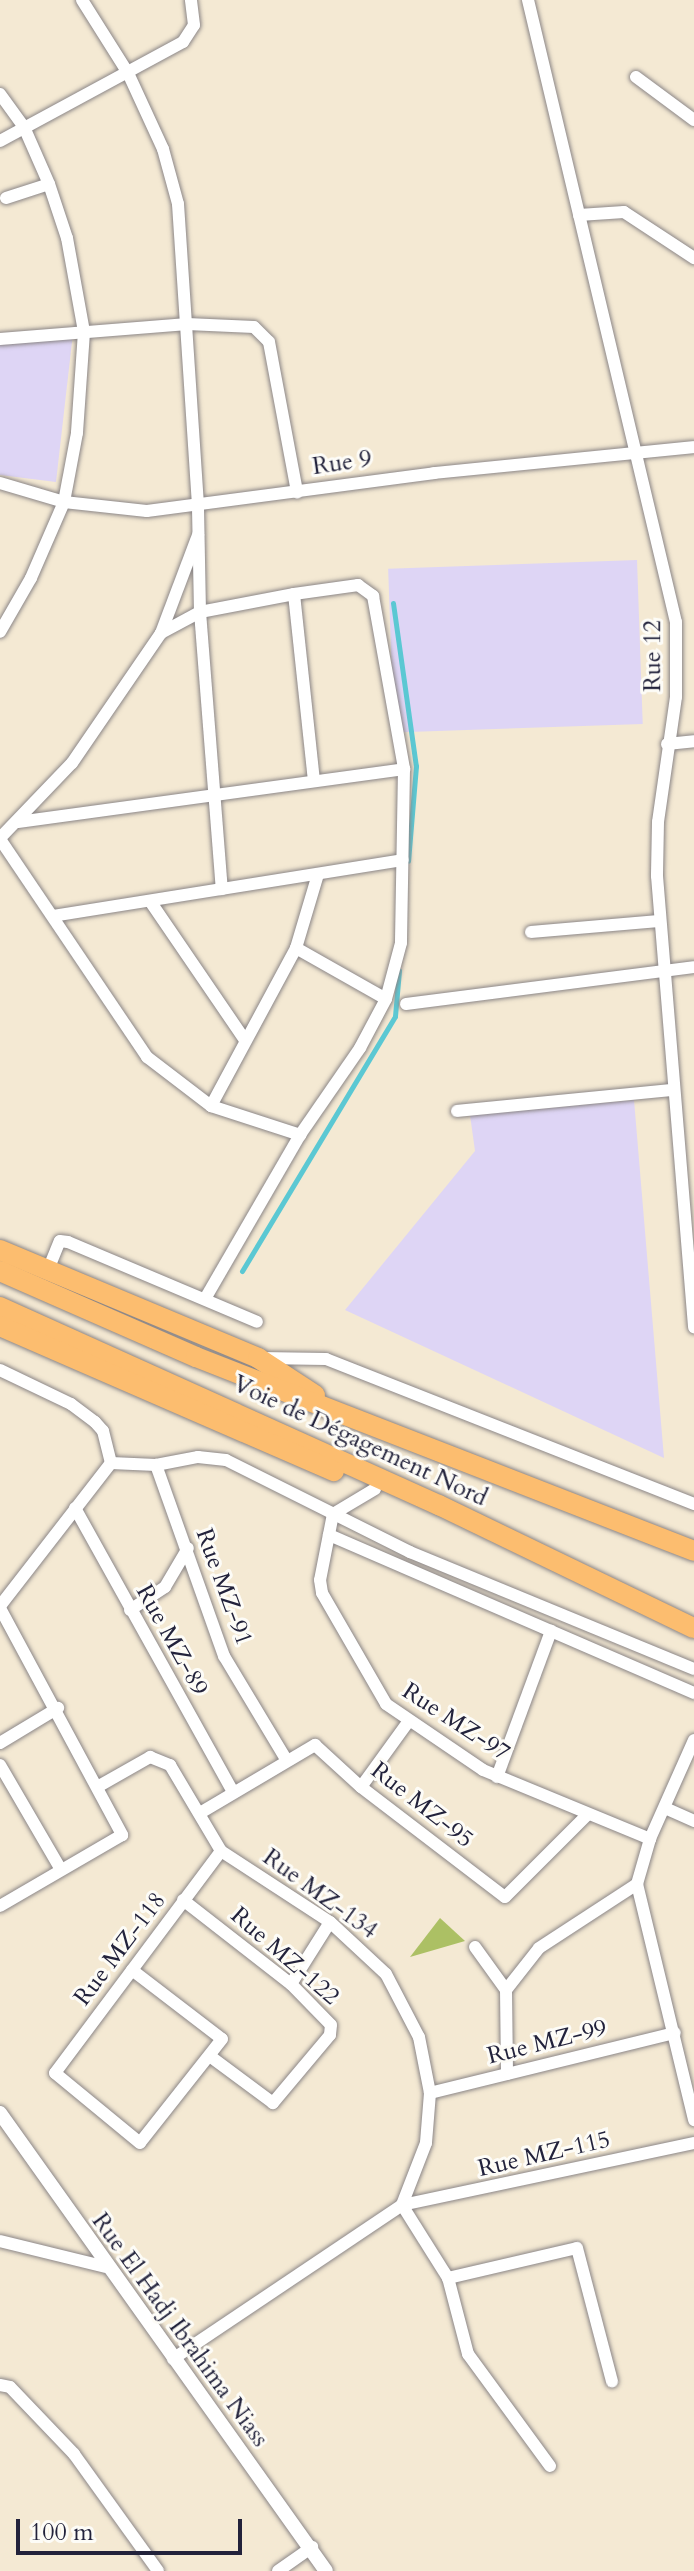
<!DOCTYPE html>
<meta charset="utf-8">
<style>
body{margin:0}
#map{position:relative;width:694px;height:2571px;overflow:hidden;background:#f4e9d3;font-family:Cardo,serif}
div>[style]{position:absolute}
.built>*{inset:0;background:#ded5f5;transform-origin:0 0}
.green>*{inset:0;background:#acc064}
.stream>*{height:5px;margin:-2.5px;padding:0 2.5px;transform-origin:2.5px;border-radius:2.5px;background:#5bc8d3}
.roads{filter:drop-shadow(0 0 2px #8b8687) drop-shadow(0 0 2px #8b8687)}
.minor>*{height:12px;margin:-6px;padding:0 6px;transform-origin:6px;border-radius:6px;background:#fff}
.tertiary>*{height:14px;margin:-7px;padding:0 7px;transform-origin:7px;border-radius:7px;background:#fff}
.trunk>*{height:20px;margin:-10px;padding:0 10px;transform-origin:10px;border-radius:10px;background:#fcbd6f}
span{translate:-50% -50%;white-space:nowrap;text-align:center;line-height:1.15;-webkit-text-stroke:6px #fdfcf7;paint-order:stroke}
.street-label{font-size:24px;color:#22223b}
.scale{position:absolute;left:16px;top:2519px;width:226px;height:36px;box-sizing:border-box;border:4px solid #22223b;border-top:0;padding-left:10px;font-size:24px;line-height:28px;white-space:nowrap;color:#22223b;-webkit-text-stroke:6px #fdfcf7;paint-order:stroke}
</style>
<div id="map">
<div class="built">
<div style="clip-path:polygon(73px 333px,56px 482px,0 475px,0 340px)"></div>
<div style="left:637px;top:560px;width:164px;height:249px;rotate:88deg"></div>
<div style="clip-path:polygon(634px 1100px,664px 1458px,345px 1310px,475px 1151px,470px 1115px)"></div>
</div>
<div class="green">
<div style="clip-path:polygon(440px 1918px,465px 1941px,410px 1957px)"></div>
</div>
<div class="stream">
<div style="left:393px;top:603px;width:165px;rotate:82deg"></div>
<div style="left:416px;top:766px;width:95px;rotate:94.8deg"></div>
<div style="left:242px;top:1271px;width:297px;rotate:-59deg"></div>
<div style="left:395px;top:1016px;width:46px;rotate:-85deg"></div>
</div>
<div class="roads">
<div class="minor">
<div style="left:82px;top:0;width:86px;rotate:57.8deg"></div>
<div style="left:128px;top:73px;width:84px;rotate:65.3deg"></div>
<div style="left:163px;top:149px;width:57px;rotate:74.7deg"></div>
<div style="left:178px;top:204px;width:305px;rotate:86.2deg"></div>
<div style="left:198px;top:508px;width:104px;rotate:88.9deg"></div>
<div style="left:200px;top:612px;width:278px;rotate:85.5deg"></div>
<div style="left:528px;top:0;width:639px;rotate:76.62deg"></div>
<div style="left:676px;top:622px;width:75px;rotate:90deg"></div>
<div style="left:676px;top:697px;width:126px;rotate:98.2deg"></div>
<div style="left:658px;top:822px;width:54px;rotate:91.1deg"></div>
<div style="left:657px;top:876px;width:453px;rotate:85.3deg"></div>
<div style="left:636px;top:77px;width:72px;rotate:36.6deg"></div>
<div style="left:0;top:94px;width:41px;rotate:54deg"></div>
<div style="left:24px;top:127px;width:62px;rotate:66.3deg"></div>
<div style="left:49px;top:184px;width:57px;rotate:71.6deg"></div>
<div style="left:67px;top:238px;width:96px;rotate:79.7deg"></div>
<div style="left:84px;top:332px;width:101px;rotate:94deg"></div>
<div style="left:77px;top:433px;width:70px;rotate:100.7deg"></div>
<div style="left:64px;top:502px;width:83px;rotate:113.5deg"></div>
<div style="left:31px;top:578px;width:62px;rotate:119.9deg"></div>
<div style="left:0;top:141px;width:208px;rotate:-28.4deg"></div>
<div style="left:183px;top:42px;width:20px;rotate:-57deg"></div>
<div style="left:194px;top:25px;width:25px;rotate:-97deg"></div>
<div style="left:6px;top:198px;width:45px;rotate:-18deg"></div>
<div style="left:579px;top:215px;width:45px;rotate:-3.8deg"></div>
<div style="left:624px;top:212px;width:84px;rotate:33.3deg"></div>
<div style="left:0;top:339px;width:188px;rotate:-4.6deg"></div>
<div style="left:187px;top:324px;width:67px;rotate:2.6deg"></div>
<div style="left:254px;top:327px;width:21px;rotate:45deg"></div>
<div style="left:269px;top:342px;width:153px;rotate:79.4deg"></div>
<div style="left:0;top:483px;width:67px;rotate:16.5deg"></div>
<div style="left:64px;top:502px;width:83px;rotate:6.2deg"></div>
<div style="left:147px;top:511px;width:290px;rotate:-7.5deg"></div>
<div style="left:434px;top:473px;width:261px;rotate:-5.7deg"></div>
<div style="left:294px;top:594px;width:188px;rotate:83.9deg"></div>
<div style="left:161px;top:633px;width:105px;rotate:-69.3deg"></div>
<div style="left:667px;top:744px;width:27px;rotate:-6deg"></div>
<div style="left:18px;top:822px;width:390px;rotate:-7.8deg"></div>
<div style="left:0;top:838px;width:104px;rotate:-46.2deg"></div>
<div style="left:72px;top:763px;width:158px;rotate:-55.6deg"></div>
<div style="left:161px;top:633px;width:44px;rotate:-28.3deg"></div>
<div style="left:200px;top:612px;width:96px;rotate:-10.8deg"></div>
<div style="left:294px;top:594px;width:65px;rotate:-8deg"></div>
<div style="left:358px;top:585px;width:19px;rotate:36deg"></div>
<div style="left:373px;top:596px;width:176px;rotate:79.8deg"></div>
<div style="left:404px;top:769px;width:174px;rotate:91deg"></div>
<div style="left:401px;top:943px;width:58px;rotate:105deg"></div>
<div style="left:386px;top:999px;width:55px;rotate:118deg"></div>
<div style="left:360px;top:1048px;width:106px;rotate:124.6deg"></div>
<div style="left:300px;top:1135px;width:187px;rotate:120.1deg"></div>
<div style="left:0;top:839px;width:263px;rotate:56deg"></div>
<div style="left:147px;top:1057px;width:81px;rotate:37.4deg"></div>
<div style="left:211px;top:1106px;width:94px;rotate:18deg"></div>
<div style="left:150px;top:901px;width:167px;rotate:55.7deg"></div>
<div style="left:53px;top:916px;width:354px;rotate:-9.1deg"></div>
<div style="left:531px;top:932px;width:128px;rotate:-4.9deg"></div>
<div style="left:296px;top:948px;width:103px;rotate:29.5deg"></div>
<div style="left:406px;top:1004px;width:290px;rotate:-7.3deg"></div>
<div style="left:211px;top:1106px;width:179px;rotate:-61.7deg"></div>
<div style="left:296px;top:948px;width:77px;rotate:-73.4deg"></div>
<div style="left:457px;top:1111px;width:217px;rotate:-5.6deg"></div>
<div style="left:48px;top:1270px;width:31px;rotate:-68deg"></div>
<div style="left:60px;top:1241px;width:8px;rotate:7deg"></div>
<div style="left:68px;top:1242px;width:205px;rotate:22.9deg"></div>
<div style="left:261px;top:1358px;width:65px;rotate:0.9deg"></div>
<div style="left:326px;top:1359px;width:396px;rotate:21.5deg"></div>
<div style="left:0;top:1370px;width:79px;rotate:25.6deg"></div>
<div style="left:71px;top:1404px;width:30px;rotate:37deg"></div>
<div style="left:95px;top:1422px;width:12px;rotate:48deg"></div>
<div style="left:103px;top:1431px;width:33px;rotate:76deg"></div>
<div style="left:156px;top:1465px;width:203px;rotate:70.4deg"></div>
<div style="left:224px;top:1656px;width:120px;rotate:59deg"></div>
<div style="left:375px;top:1489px;width:49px;rotate:149.2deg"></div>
<div style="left:333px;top:1514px;width:67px;rotate:101.1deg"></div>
<div style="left:320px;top:1580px;width:13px;rotate:81deg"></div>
<div style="left:322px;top:1593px;width:128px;rotate:60deg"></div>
<div style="left:386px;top:1704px;width:117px;rotate:34.2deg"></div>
<div style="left:483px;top:1770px;width:181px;rotate:22.4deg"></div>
<div style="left:75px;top:1508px;width:325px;rotate:60.9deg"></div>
<div style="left:329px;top:1535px;width:398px;rotate:23.4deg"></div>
<div style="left:0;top:1606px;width:181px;rotate:-52.2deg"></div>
<div style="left:111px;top:1463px;width:45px;rotate:2.5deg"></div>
<div style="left:156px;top:1465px;width:43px;rotate:-10.8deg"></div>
<div style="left:198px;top:1457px;width:28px;rotate:6deg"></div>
<div style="left:226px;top:1460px;width:206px;rotate:26.6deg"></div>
<div style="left:410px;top:1552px;width:307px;rotate:22.4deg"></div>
<div style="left:0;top:1608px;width:258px;rotate:61.7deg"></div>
<div style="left:122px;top:1835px;width:141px;rotate:149.8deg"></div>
<div style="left:130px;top:1610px;width:42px;rotate:-33.3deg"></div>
<div style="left:165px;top:1587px;width:45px;rotate:-59.5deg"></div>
<div style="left:694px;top:1740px;width:108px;rotate:114deg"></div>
<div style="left:650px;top:1839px;width:47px;rotate:106.1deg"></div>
<div style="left:637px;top:1884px;width:243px;rotate:76.4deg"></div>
<div style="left:0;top:1743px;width:68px;rotate:-31.1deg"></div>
<div style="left:0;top:1765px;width:121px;rotate:59.8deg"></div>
<div style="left:497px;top:1777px;width:156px;rotate:-69.7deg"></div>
<div style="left:99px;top:1786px;width:59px;rotate:-29.6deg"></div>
<div style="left:150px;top:1757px;width:22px;rotate:22deg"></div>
<div style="left:170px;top:1765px;width:100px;rotate:59.3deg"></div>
<div style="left:221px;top:1851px;width:130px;rotate:33.1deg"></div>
<div style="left:330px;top:1922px;width:76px;rotate:42.9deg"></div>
<div style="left:386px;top:1974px;width:71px;rotate:62.4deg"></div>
<div style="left:419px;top:2037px;width:57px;rotate:78.9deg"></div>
<div style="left:430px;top:2093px;width:50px;rotate:94.6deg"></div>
<div style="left:426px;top:2143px;width:66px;rotate:111.2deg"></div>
<div style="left:402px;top:2205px;width:276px;rotate:146.1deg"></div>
<div style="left:361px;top:1787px;width:80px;rotate:-54.1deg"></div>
<div style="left:665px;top:1808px;width:32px;rotate:24deg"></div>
<div style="left:200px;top:1813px;width:134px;rotate:-30.6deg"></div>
<div style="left:315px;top:1745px;width:62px;rotate:42.4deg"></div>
<div style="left:361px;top:1787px;width:181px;rotate:37.4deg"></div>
<div style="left:505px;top:1897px;width:116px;rotate:-45deg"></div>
<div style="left:183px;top:1900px;width:137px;rotate:37.9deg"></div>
<div style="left:291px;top:1984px;width:57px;rotate:45.7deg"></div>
<div style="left:331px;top:2025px;width:10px;rotate:96deg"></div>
<div style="left:330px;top:2035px;width:89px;rotate:130deg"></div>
<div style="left:273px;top:2103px;width:77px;rotate:-143.4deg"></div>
<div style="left:475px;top:1947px;width:53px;rotate:54.2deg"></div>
<div style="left:506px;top:1990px;width:84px;rotate:89.3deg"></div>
<div style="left:132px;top:1970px;width:113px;rotate:37.5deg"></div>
<div style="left:222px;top:2039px;width:132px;rotate:128.3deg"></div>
<div style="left:140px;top:2143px;width:110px;rotate:-140.5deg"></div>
<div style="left:55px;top:2073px;width:277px;rotate:-53.2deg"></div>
<div style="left:291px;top:1984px;width:73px;rotate:-57.8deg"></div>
<div style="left:506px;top:1990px;width:53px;rotate:-51.8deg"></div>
<div style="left:539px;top:1948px;width:117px;rotate:-33.1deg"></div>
<div style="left:430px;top:2093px;width:252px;rotate:-13.8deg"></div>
<div style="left:0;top:2241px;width:109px;rotate:13.8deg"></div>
<div style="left:448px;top:2278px;width:132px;rotate:-13.1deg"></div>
<div style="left:577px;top:2248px;width:138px;rotate:75.3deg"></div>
<div style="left:0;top:2385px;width:10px;rotate:11deg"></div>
<div style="left:10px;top:2387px;width:93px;rotate:46.3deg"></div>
<div style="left:74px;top:2454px;width:144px;rotate:54.3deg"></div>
<div style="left:550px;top:2466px;width:139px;rotate:-126.2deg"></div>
<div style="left:468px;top:2354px;width:79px;rotate:-104.7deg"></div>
<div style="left:448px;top:2278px;width:86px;rotate:-122.2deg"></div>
<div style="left:402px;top:2205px;width:299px;rotate:-12deg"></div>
<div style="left:278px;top:2571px;width:42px;rotate:-35.2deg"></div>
</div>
<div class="tertiary">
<div style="left:0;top:2113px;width:562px;rotate:54.56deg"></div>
</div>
<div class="trunk">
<div style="left:0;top:1250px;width:280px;rotate:22.7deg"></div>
<div style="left:258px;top:1358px;width:68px;rotate:33deg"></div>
<div style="left:0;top:1271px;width:214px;rotate:23.7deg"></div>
<div style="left:196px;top:1357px;width:534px;rotate:21.28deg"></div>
<div style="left:0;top:1307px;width:482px;rotate:24.3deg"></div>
<div style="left:439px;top:1505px;width:283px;rotate:25.8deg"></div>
<div style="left:0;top:1326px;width:364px;rotate:23.5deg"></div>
</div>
</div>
<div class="street-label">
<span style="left:342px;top:463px;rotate:-8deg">Rue 9</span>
<span style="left:653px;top:656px;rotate:-90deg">Rue 12</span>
<span style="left:360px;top:1441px;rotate:25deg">Voie de Dégagement Nord</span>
<span style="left:224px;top:1587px;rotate:70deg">Rue MZ-91</span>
<span style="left:172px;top:1640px;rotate:61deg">Rue MZ-89</span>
<span style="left:456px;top:1722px;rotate:33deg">Rue MZ-97</span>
<span style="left:422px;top:1805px;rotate:38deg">Rue MZ-95</span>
<span style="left:320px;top:1894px;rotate:36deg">Rue MZ-134</span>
<span style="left:120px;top:1949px;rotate:-53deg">Rue MZ-118</span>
<span style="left:285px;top:1956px;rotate:41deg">Rue MZ-122</span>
<span style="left:547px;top:2042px;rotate:-14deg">Rue MZ-99</span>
<span style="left:544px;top:2154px;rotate:-13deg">Rue MZ-115</span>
<span style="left:180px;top:2330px;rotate:54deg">Rue El Hadj Ibrahima Niass</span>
</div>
<div class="scale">100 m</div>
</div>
